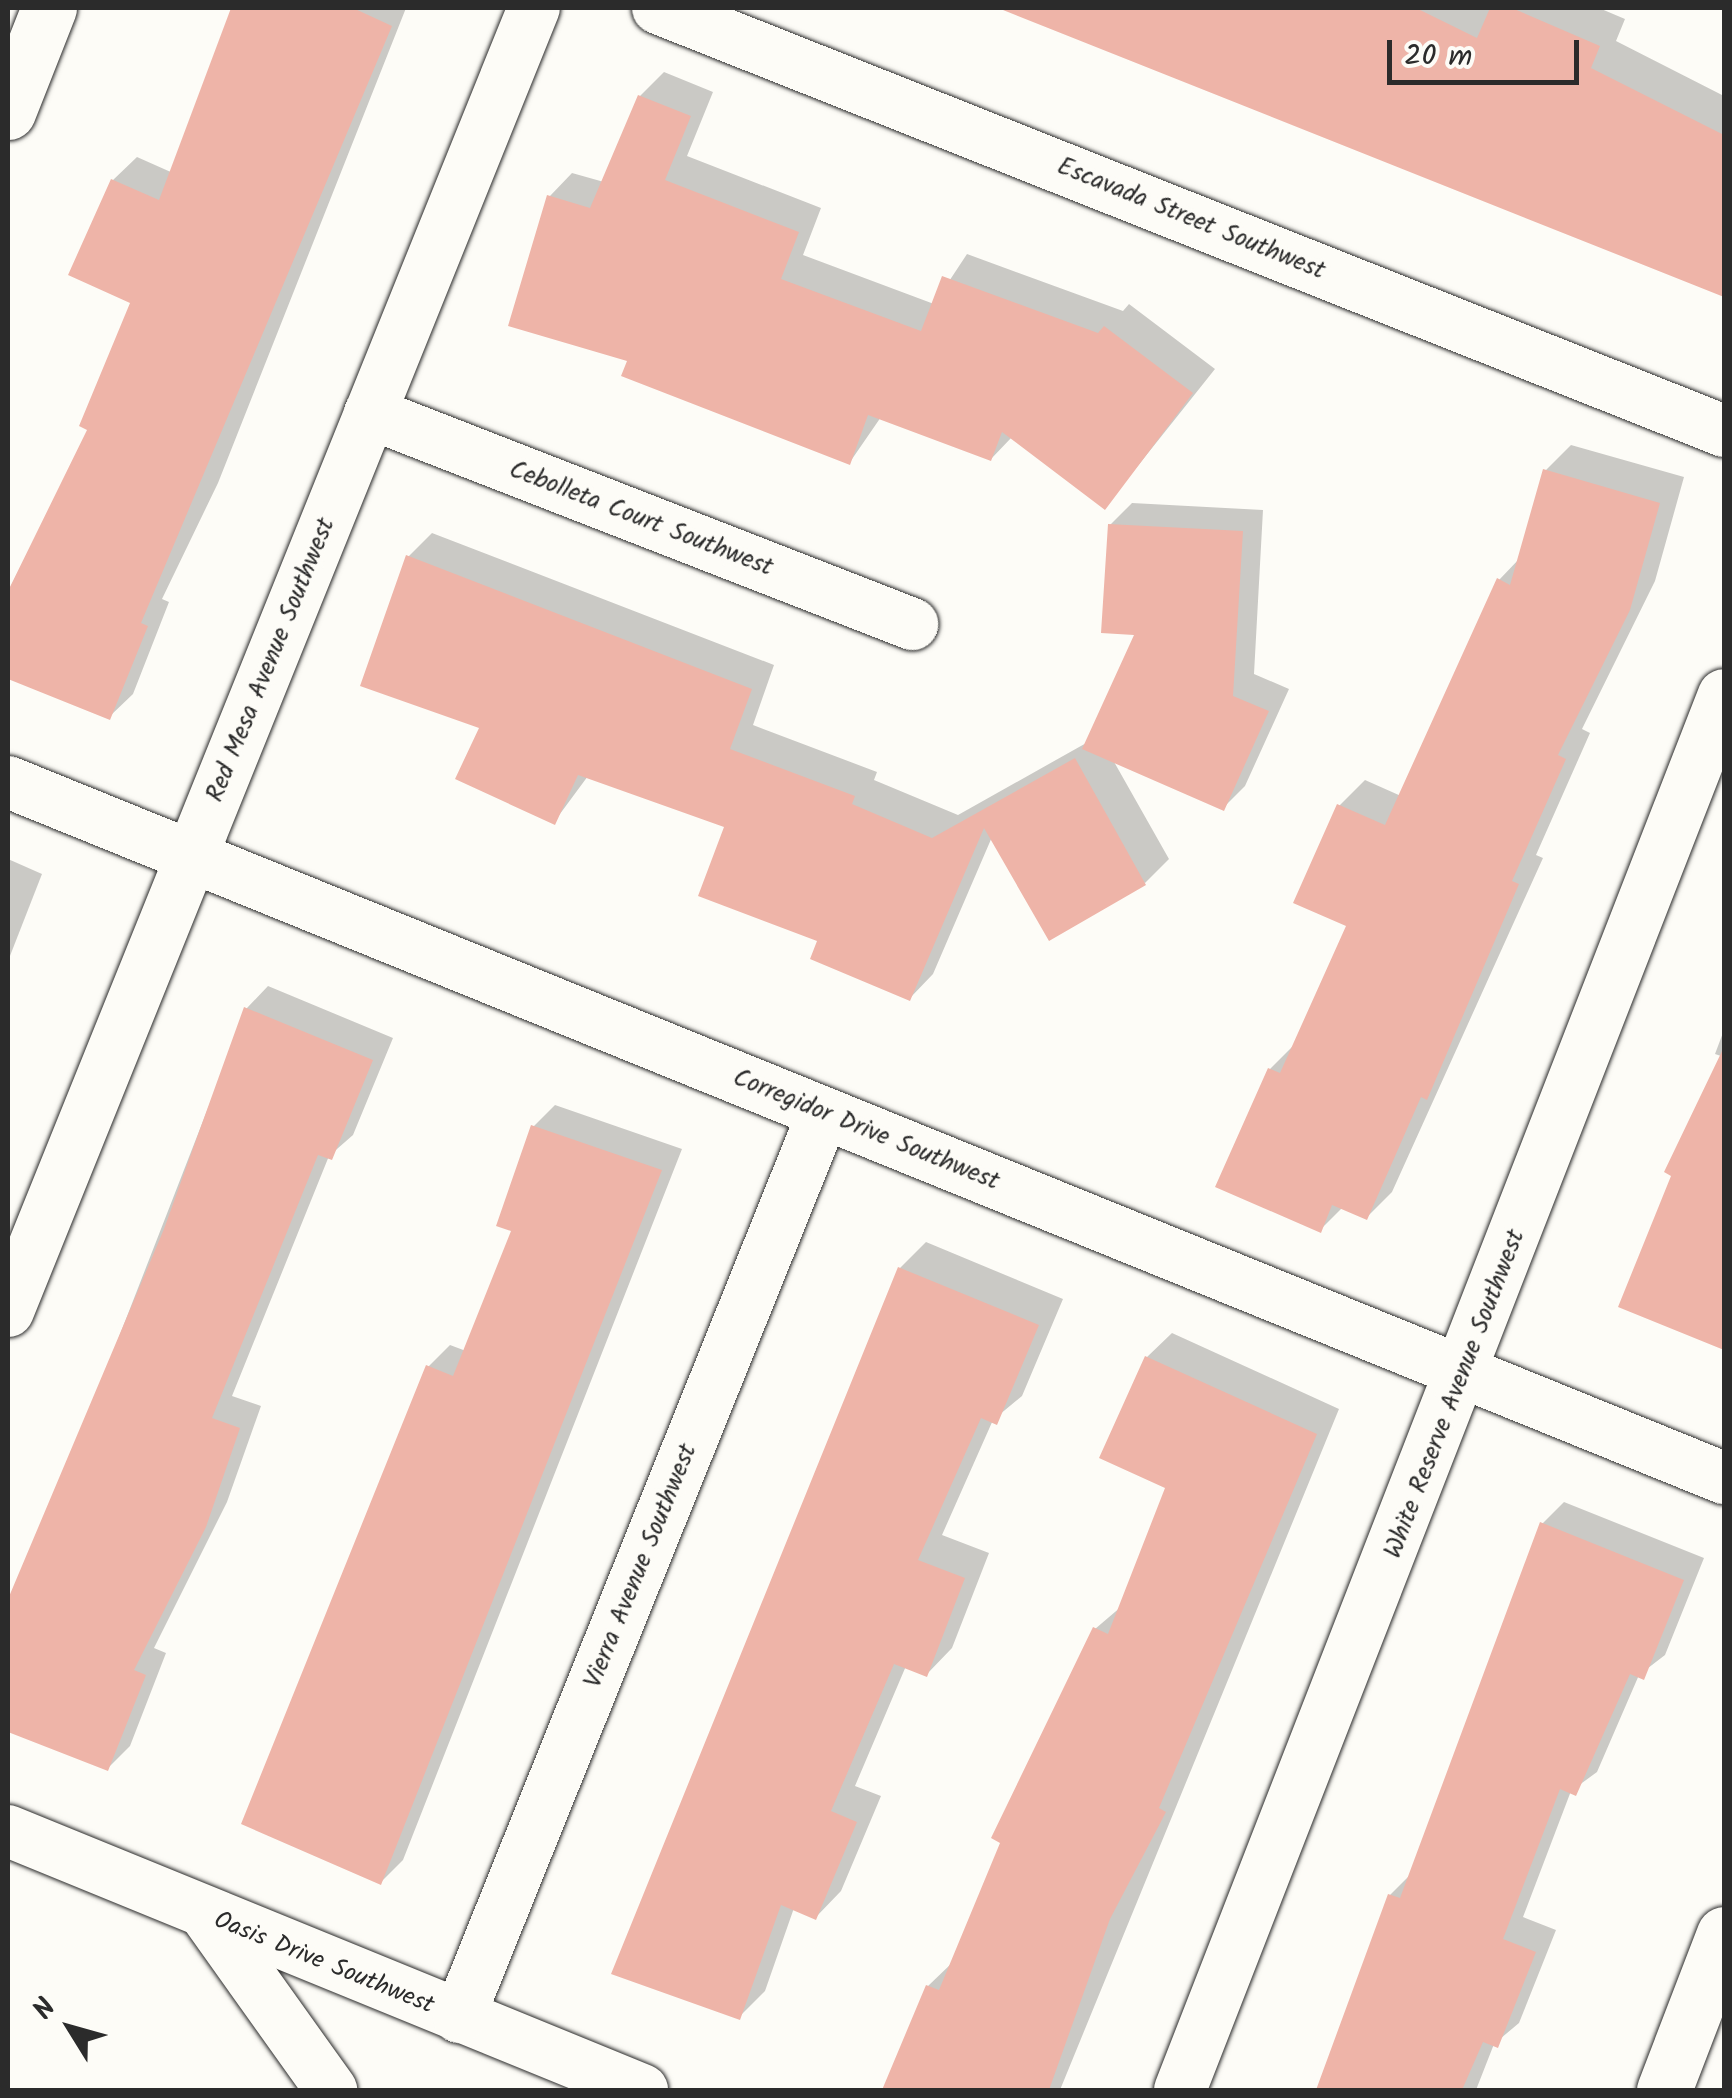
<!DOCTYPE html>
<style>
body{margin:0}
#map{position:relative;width:1732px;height:2098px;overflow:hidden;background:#fdfcf7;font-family:Kalam,sans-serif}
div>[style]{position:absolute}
.shadow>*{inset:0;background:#0003}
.building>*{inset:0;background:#eeb4a8}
.roads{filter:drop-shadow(0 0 2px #2b2b2b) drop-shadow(0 0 2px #2b2b2b)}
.minor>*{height:52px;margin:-26px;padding:0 26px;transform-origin:26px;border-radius:26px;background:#fdfcf7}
.tertiary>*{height:55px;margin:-27.5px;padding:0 27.5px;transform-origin:27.5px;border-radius:27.5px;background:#fdfcf7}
span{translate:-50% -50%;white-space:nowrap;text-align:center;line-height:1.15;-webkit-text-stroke:8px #fdfcf7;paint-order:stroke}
.street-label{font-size:25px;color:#2b2b2b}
.frame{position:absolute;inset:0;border:10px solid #2b2b2b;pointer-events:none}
.north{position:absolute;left:20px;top:1978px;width:100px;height:100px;-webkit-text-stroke:8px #fdfcf7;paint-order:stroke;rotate:307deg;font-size:28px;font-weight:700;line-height:40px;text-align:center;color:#2b2b2b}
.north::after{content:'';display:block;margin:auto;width:35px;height:45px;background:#2b2b2b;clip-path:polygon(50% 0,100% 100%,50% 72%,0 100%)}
.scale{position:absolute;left:1387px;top:40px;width:192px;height:45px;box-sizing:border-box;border:5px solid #2b2b2b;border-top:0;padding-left:12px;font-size:30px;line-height:35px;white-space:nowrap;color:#2b2b2b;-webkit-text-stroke:8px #fdfcf7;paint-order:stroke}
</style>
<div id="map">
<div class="shadow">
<div style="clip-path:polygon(234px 8px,406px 8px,218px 483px,162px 599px,169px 602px,133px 694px,109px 717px,8px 676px,8px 592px,91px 428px,133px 301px,113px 180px,137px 157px,173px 173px)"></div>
<div style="clip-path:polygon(1001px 8px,1599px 8px,1625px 19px,1616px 41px,1724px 96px,1724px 295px)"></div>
<div style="clip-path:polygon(664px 72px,713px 92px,687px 156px,821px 208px,803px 255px,934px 304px,967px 254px,1123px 311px,1129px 304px,1215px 369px,1105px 507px,1012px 437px,991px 459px,881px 417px,850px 462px,630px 360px,549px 197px,572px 173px,604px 182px,640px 96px)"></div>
<div style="clip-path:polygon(1571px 445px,1684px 477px,1655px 581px,1582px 729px,1590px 733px,1536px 855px,1543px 858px,1392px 1192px,1367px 1217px,1343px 1207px,1320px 1230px,1270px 1069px,1297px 1042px,1349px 924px,1339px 806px,1365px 780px,1401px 796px,1499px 580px,1520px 558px,1545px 471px)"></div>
<div style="clip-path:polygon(1132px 503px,1263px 510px,1254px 674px,1289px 689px,1245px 786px,1223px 808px,1113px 760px,1169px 859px,1145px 883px,992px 837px,933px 974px,910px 998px,821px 939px,727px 825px,588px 776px,554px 822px,482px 726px,408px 557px,432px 533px,774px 665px,753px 725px,877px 772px,874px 780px,958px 815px,1088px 742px,1137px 632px,1110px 525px)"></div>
<div style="clip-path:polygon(8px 859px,42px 874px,8px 961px)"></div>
<div style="clip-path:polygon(268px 986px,393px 1038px,353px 1135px,329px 1156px,232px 1396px,261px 1406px,227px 1502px,154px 1648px,166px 1653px,130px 1746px,108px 1768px,8px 1729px,8px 1622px,247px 1008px)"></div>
<div style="clip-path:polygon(1724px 1030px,1724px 1057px,1715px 1054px)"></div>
<div style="clip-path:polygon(1724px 1062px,1724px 1348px,1621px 1306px,1674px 1175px,1667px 1171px)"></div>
<div style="clip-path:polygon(555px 1105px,682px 1149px,403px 1860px,381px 1882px,428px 1367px,450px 1345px,466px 1351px,514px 1229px,533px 1127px)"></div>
<div style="clip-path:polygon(926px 1242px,1063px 1299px,1022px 1396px,993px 1420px,942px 1535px,989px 1553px,952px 1648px,927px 1674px,906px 1666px,855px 1786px,881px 1796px,841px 1891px,816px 1917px,794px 1908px,765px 1991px,739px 2017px,900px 1268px)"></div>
<div style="clip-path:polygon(1172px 1333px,1339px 1409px,1060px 2090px,902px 2090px,888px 2085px,928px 1986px,954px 1961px,1095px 1629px,1122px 1606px,1169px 1487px,1147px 1357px)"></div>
<div style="clip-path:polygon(1564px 1502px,1704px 1558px,1665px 1655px,1639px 1675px,1597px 1772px,1571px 1791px,1523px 1917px,1556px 1930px,1519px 2023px,1494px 2044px,1476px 2090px,1318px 2090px,1390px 1895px,1413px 1872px,1542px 1524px)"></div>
</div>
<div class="building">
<div style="clip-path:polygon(231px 8px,353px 8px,392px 26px,141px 623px,148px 626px,110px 720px,8px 679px,8px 591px,87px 430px,79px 426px,130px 303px,68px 275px,111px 179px,159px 200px)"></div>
<div style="clip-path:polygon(998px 8px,1416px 8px,1477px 38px,1490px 8px,1512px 8px,1600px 46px,1591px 68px,1724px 135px,1724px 297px)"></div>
<div style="clip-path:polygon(638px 95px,691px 116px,665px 180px,799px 232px,781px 279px,921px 331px,942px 276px,1098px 333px,1104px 326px,1193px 393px,1105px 510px,1002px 432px,991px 461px,868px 415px,850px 465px,621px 376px,627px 361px,508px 326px,547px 195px,590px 208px)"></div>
<div style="clip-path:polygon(1543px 469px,1660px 503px,1630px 610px,1558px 755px,1566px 759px,1512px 881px,1519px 884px,1427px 1100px,1421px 1097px,1367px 1220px,1332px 1205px,1321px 1233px,1215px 1187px,1268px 1068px,1280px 1073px,1346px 926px,1293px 903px,1337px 804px,1385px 825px,1497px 578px,1510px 585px)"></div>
<div style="clip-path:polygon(1108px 524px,1243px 531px,1233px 696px,1269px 711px,1224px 811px,1082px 749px,1134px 635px,1101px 633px)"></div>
<div style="clip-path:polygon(406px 555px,752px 689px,730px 749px,855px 796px,852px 804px,932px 838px,1075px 758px,1146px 885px,1049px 941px,984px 828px,910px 1001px,810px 959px,817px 941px,698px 896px,724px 827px,578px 775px,555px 825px,455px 779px,479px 728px,360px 686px)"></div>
<div style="clip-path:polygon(244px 1007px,373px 1060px,332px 1160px,318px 1155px,212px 1418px,240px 1428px,206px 1527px,134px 1670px,146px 1675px,108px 1771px,8px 1732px,8px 1599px,164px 1229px)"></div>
<div style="clip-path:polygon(1723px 1049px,1724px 1050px,1724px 1350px,1618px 1307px,1671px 1176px,1664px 1172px)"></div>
<div style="clip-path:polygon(531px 1125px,662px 1170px,381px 1885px,241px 1824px,426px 1365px,453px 1376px,511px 1231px,496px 1226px)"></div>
<div style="clip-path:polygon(898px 1267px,1039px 1325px,997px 1425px,981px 1418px,918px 1560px,965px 1578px,927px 1677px,894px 1664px,831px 1811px,857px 1822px,816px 1920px,781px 1905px,740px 2020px,611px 1974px)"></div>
<div style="clip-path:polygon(1145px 1356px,1317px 1434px,1159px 1808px,1166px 1812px,1110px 1919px,1049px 2090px,882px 2090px,926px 1985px,939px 1990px,1000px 1843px,991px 1838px,1093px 1627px,1108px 1634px,1165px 1488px,1099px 1458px)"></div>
<div style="clip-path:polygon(1540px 1522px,1684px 1580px,1644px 1680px,1630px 1674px,1576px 1796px,1560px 1789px,1503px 1939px,1536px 1952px,1498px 2048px,1483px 2042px,1462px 2090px,1316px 2090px,1388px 1894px,1400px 1898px)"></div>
</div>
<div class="roads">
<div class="minor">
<div style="left:658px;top:8px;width:1147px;rotate:21.64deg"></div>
<div style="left:370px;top:413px;width:582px;rotate:21.27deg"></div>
<div style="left:8px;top:782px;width:1852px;rotate:22.08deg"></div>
<div style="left:8px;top:1311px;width:1405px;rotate:-68.02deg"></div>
<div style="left:8px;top:1831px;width:685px;rotate:22.22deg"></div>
<div style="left:207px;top:1916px;width:214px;rotate:54.5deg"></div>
<div style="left:459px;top:2017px;width:974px;rotate:-68.05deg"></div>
<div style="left:1180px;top:2090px;width:1497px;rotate:-68.7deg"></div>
</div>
<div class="tertiary">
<div style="left:8px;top:112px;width:112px;rotate:-68.5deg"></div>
<div style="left:1664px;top:2090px;width:167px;rotate:-69deg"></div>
</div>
</div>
<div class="street-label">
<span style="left:1191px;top:219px;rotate:22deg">Escavada Street Southwest</span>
<span style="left:641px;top:519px;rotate:21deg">Cebolleta Court Southwest</span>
<span style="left:271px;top:660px;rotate:-68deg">Red Mesa Avenue Southwest</span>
<span style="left:866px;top:1130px;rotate:22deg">Corregidor Drive Southwest</span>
<span style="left:1455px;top:1394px;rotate:-69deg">White Reserve Avenue Southwest</span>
<span style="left:641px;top:1566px;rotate:-68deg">Vierra Avenue Southwest</span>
<span style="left:324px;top:1963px;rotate:22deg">Oasis Drive Southwest</span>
</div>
<div class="frame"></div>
<div class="north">N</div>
<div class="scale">20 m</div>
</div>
